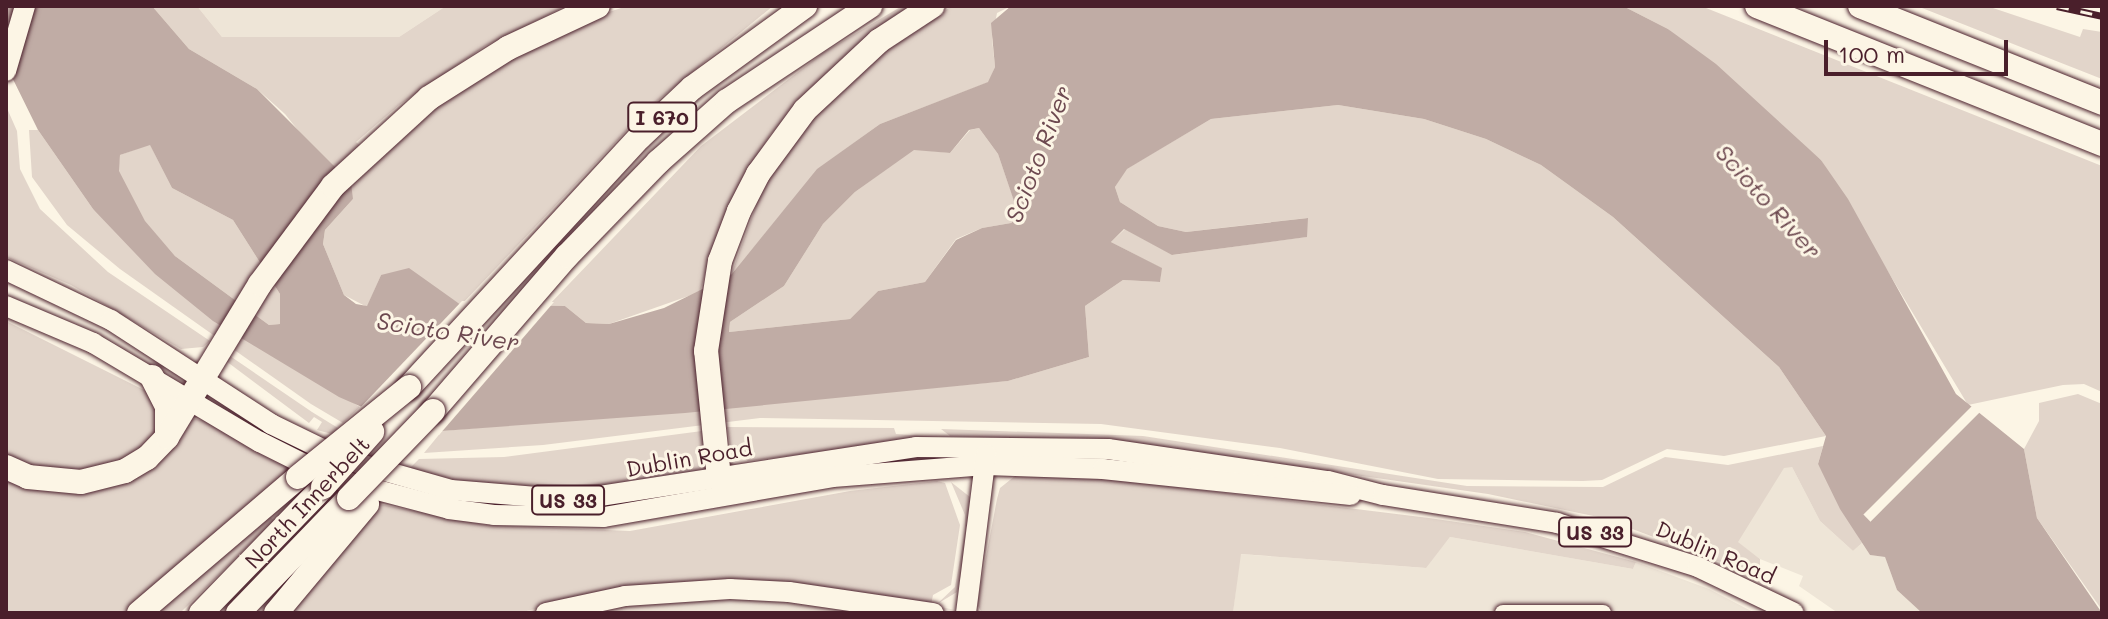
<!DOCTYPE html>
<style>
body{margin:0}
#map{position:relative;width:2108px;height:619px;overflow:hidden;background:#fcf5e5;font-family:Mali,sans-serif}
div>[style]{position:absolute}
.built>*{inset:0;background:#eee5d7}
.green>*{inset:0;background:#e2d5ca}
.water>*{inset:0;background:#c0aca5}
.pier>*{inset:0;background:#fcf5e5;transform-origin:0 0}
.roads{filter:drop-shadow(0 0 2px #4a1f2b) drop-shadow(0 0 2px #4a1f2b)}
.minor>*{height:16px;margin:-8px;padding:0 8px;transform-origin:8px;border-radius:8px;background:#fcf5e5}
.major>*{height:20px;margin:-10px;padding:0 10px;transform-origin:10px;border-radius:10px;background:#fcf5e5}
.highway>*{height:24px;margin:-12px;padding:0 12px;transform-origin:12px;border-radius:12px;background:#fcf5e5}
.rail>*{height:7px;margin-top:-3.5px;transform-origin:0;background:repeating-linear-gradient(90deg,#fcf5e5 0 12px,#4a1f2b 0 24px);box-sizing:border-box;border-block:2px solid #4a1f2b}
.bridges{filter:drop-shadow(0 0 2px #4a1f2b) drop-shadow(0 0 2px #4a1f2b)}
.highway-bridge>*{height:24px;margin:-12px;padding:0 12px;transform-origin:12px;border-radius:12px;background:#fcf5e5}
span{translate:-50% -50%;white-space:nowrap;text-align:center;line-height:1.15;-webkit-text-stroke:6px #fcf5e5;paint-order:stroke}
.shield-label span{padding:2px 6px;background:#fcf5e5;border:2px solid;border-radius:6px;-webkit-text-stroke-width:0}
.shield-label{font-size:20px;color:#4a1f2b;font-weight:700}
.street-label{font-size:22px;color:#4a1f2b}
.water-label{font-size:24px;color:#6d4950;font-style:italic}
.frame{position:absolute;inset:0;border:8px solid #4a1f2b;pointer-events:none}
.scale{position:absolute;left:1824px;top:40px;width:184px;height:36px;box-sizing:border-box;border:4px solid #4a1f2b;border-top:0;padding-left:10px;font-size:24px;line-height:28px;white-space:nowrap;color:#4a1f2b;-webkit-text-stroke:6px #fcf5e5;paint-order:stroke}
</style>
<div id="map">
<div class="built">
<div style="clip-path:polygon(197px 6px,446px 6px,399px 37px,222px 37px)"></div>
<div style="clip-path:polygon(1784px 467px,1792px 467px,1820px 521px,1853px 551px,1862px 543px,1870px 555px,1885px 557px,1897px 590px,1922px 613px,1838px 613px,1799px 586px,1803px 576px,1760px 559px,1737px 542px)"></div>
<div style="clip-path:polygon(1450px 537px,1633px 569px,1636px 562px,1709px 589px,1755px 613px,1233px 613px,1240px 554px,1425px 568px)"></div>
<div style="clip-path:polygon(639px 585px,931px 605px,970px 613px,518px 613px)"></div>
</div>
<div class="green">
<div style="clip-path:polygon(152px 6px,197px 6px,222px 37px,399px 37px,446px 6px,566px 6px,485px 46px,399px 105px,356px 142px,375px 158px,404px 130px,494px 65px,606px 13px,627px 6px,773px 6px,646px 110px,461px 305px,422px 281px,381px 275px,367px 307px,344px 295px,323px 244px,325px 230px,353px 199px,285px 114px,257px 89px,189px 49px)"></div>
<div style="clip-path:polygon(902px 6px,913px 6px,836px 65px,770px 135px,744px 179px,711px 253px,700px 292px,609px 324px,586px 323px,565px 306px,548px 306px,701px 146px,823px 53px)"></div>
<div style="clip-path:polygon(952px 6px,1011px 6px,997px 13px,992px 39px,995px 67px,989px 82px,880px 124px,818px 169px,731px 275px,764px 184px,813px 115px,880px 54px)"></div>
<div style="clip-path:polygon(1623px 6px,1701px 6px,2102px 166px,2102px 392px,2084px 384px,2063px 385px,1968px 405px,1821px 160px,1668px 29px)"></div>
<div style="clip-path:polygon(1917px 6px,1987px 6px,2080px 37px,2083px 29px,2102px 32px,2102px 79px)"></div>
<div style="clip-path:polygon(1338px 105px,1424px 119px,1486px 139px,1541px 165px,1613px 217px,1779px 367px,1826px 436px,1724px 456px,1667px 449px,1602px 480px,1583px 481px,1438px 479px,1280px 448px,1101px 424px,760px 418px,543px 445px,424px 453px,442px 431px,1008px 381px,1089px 357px,1085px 306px,1123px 280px,1160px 282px,1161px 268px,1111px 242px,1125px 229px,1173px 255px,1306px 237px,1307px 218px,1186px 232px,1158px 226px,1120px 202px,1115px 187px,1126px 169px,1211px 119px)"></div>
<div style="clip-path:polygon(6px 106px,17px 131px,20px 169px,40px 209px,108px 272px,210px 341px,203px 347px,181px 349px,71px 285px,6px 257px)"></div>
<div style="clip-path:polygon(979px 128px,998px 154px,1019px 215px,1011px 223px,982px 228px,956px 239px,925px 282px,878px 291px,850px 319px,729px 332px,730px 322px,784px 286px,823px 224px,855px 192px,914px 149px,950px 153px,970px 130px)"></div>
<div style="clip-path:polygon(29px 130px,38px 130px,93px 209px,286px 362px,360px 407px,343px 423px,311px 404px,120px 269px,67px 225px,32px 177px)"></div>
<div style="clip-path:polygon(150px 144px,172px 188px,233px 220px,280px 294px,281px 324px,269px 325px,175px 256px,145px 222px,118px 171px,120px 155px)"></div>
<div style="clip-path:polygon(6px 321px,146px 391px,156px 400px,158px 436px,127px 459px,84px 474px,40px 470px,6px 457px)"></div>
<div style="clip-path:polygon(230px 356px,312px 412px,338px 428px,332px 434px,317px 430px,322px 422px,314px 417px,309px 423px,226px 361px)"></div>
<div style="clip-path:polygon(2078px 394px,2102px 404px,2102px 610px,2037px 518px,2024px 449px,2039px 421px,2039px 403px)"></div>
<div style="clip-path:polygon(191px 418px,206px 421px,292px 469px,126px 613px,8px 613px,6px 474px,90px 488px)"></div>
<div style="clip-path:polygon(727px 427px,894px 428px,896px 434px,938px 437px,748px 461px,731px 450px)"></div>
<div style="clip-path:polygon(941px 429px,1143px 436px,1467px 486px,1603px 487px,1665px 457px,1728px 465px,1823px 446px,1818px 464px,1862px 543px,1853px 551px,1820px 521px,1792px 467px,1784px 468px,1738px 542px,1760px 559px,1760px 566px,1747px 572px,1603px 518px,1488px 494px,1124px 442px,950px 436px)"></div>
<div style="clip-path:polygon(702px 431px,708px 459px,699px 472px,599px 487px,548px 489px,461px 481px,409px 469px,419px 459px,504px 457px)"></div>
<div style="clip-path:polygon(1015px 476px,1104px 478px,1429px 518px,1525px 532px,1636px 562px,1633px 569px,1450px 537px,1426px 568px,1241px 554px,1233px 613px,982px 613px,977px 604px,997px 499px,1000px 488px)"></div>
<div style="clip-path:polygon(937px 481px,945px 483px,960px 525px,951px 585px,933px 595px,931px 605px,639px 585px,518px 613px,287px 613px,379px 504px,486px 525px,630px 531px,850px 491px)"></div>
<div style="clip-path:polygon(951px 482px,970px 497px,971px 523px,957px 592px,937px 604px,955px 587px,965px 532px,965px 515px)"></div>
<div style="clip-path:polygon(269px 515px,274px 521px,180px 613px,150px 613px)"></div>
</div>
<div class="water">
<div style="clip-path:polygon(evenodd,6px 6px,152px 6px,189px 49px,257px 89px,351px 183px,353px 199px,325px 230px,323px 244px,344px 295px,356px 304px,367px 306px,381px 275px,409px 268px,461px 305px,565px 306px,586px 323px,609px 324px,664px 308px,731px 275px,817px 169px,880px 124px,988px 82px,995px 67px,991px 23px,1011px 6px,1623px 6px,1668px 29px,1716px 64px,1821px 160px,1848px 199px,1956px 394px,2024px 449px,2037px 518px,2102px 613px,1922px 613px,1897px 590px,1885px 557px,1870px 555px,1840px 509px,1818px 464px,1826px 436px,1779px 367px,1613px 217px,1541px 165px,1486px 139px,1424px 119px,1338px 105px,1211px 119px,1127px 169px,1115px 187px,1120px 202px,1158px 226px,1186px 232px,1308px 218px,1307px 237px,1172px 255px,1124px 229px,1111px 242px,1162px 268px,1160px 282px,1123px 280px,1085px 306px,1089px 357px,1008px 381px,685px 413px,442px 431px,396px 422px,339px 397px,213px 321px,155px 274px,93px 209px,38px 130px,6px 65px,6px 6px,979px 128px,998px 154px,1019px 216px,1011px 223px,982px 228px,956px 240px,925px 282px,878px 291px,850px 319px,729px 332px,730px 322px,784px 286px,823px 224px,855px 192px,914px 150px,950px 153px,969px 130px,979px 128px,6px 6px,150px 145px,172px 188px,233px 220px,280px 294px,280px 324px,269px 325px,175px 256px,145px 221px,119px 171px,120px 155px,150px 145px)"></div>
</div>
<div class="pier">
<div style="clip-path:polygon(462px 301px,554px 302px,439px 435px,395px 426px,357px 411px)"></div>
<div style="left:1973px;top:405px;width:10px;height:155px;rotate:45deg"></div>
</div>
<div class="roads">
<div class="minor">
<div style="left:1503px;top:613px;width:100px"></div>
</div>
<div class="major">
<div style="left:6px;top:71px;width:68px;rotate:-73.7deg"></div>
<div style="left:6px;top:270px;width:116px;rotate:25.5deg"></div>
<div style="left:111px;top:320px;width:191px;rotate:33deg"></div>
<div style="left:271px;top:424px;width:80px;rotate:25.9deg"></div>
<div style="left:343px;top:459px;width:112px;rotate:16deg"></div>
<div style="left:451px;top:490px;width:123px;rotate:4.6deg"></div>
<div style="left:574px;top:500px;width:346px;rotate:-8.8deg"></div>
<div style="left:916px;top:447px;width:192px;rotate:0.6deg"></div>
<div style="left:1108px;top:449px;width:222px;rotate:8.3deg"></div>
<div style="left:1328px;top:481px;width:57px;rotate:14.3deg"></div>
<div style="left:1383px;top:495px;width:176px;rotate:9.1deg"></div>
<div style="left:1557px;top:523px;width:148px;rotate:17.3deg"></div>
<div style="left:1698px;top:567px;width:106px;rotate:25.6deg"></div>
<div style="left:6px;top:306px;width:95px;rotate:23deg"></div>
<div style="left:93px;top:343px;width:194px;rotate:30.7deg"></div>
<div style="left:260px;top:442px;width:80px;rotate:26.6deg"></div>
<div style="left:332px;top:478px;width:121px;rotate:14.8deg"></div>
<div style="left:449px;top:509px;width:45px;rotate:7.6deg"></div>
<div style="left:494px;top:515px;width:110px;rotate:1deg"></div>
<div style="left:604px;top:517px;width:232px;rotate:-9.9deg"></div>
<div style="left:833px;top:477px;width:153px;rotate:-4.5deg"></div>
<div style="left:986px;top:465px;width:117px;rotate:2deg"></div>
<div style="left:1103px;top:469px;width:249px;rotate:6deg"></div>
<div style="left:546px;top:613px;width:81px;rotate:-12.1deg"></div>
<div style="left:625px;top:596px;width:105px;rotate:-3.8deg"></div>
<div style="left:730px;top:589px;width:59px;rotate:2.9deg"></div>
<div style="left:789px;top:592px;width:146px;rotate:8.3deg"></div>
<div style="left:966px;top:613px;width:160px;rotate:-82.8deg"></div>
</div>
<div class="highway">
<div style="left:1757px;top:6px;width:372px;rotate:21.8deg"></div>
<div style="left:1860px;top:6px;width:261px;rotate:21.8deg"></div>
<div style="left:152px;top:377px;width:34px;rotate:63deg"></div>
<div style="left:167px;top:407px;width:28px;rotate:90deg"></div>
<div style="left:409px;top:387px;width:340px;rotate:-47.3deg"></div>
<div style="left:640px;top:137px;width:71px;rotate:-43.3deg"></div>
<div style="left:692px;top:88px;width:140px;rotate:-36deg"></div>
<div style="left:433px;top:411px;width:205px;rotate:-49.2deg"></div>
<div style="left:567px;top:256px;width:131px;rotate:-45.9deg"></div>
<div style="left:658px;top:162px;width:92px;rotate:-41.5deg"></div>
<div style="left:727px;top:101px;width:172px;rotate:-33.6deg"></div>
<div style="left:6px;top:467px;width:24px;rotate:24deg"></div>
<div style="left:28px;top:477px;width:53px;rotate:5.4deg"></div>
<div style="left:81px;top:482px;width:45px;rotate:-14deg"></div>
<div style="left:125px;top:471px;width:26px;rotate:-31deg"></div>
<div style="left:147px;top:458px;width:29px;rotate:-46deg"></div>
<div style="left:167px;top:437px;width:179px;rotate:-58.7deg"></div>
<div style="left:260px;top:284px;width:122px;rotate:-53.3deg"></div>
<div style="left:333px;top:186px;width:130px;rotate:-42.5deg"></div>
<div style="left:429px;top:98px;width:93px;rotate:-32.3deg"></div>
<div style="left:508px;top:48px;width:99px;rotate:-25deg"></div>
<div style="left:719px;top:478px;width:128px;rotate:-95.8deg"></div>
<div style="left:706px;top:351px;width:91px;rotate:-81.2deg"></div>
<div style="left:720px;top:261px;width:53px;rotate:-69.2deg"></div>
<div style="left:739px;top:211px;width:42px;rotate:-62.8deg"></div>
<div style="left:758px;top:174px;width:79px;rotate:-53.7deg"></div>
<div style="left:805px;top:110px;width:101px;rotate:-43deg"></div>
<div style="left:879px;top:41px;width:64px;rotate:-33.4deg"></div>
<div style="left:139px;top:613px;width:209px;rotate:-40.5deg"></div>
<div style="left:201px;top:613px;width:175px;rotate:-45.9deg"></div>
<div style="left:238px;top:613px;width:160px;rotate:-46deg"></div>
<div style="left:276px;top:613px;width:142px;rotate:-50.1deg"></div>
</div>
</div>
<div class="rail">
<div style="left:2057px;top:6px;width:46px;rotate:12.5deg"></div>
</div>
<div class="bridges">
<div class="highway-bridge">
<div style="left:298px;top:477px;width:143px;rotate:-39deg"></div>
<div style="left:323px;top:487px;width:74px;rotate:-48.3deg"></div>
<div style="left:349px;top:498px;width:121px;rotate:-46deg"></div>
</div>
</div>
<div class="shield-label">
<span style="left:662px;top:117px">I 670</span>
<span style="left:568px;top:500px">US 33</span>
<span style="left:1595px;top:532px">US 33</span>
</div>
<div class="street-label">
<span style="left:689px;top:458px;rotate:-10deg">Dublin Road</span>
<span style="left:307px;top:502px;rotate:-47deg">North Innerbelt</span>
<span style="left:1716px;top:552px;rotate:23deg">Dublin Road</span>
</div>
<div class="water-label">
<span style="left:1038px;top:154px;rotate:-69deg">Scioto River</span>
<span style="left:1769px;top:201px;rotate:48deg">Scioto River</span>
<span style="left:448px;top:331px;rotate:9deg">Scioto River</span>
</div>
<div class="frame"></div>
<div class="scale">100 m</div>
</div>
